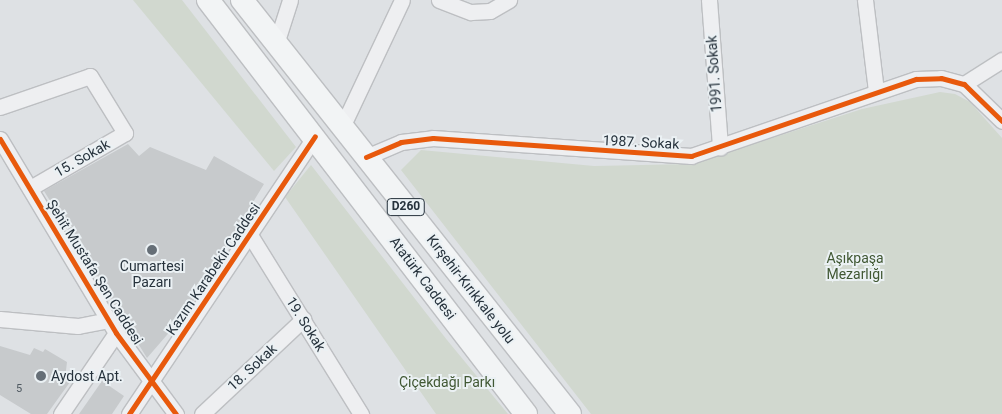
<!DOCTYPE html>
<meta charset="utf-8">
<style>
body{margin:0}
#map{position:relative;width:1002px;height:414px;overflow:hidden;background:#dee1e4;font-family:Roboto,sans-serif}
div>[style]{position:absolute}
.green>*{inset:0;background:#d1d8cf}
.building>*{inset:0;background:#c7cacc}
.roads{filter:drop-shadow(1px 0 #bdbfc2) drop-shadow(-1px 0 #bdbfc2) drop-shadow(0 1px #bdbfc2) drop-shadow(0 -1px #bdbfc2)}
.minor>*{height:15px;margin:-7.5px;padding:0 7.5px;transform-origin:7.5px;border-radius:7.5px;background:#eeeff1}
.highway>*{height:22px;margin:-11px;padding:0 11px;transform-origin:11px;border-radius:11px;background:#f2f4f5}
.cycleway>*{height:5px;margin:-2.5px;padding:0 2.5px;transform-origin:2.5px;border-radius:2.5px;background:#e8590c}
.dots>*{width:14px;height:14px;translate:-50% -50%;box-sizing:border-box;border:2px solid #ebf1f4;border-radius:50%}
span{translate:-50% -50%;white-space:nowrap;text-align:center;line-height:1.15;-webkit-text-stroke:4px #ebf1f4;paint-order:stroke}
.number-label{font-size:11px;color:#4f5961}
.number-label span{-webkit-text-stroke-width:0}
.shield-label span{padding:1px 4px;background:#ebf1f4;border:1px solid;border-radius:4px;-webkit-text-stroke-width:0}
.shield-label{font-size:12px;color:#26323c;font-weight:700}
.street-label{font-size:14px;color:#26323c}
.park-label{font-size:14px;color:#415834}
.poi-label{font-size:14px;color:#26323c}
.left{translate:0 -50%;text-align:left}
</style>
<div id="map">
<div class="green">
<i style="clip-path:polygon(133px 0,182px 0,296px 147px,274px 171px)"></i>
<i style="clip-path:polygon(940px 92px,955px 94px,970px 102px,1002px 138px,1002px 414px,591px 414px,401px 170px,421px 150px,594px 166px,691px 164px,862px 109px)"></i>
<i style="clip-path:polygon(311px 165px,447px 340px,508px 414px,436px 414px,285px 197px)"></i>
</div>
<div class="building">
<i style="clip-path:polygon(128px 144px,139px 156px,150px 147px,206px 170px,214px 156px,264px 184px,186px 313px,147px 358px,44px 191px)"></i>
<i style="clip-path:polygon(0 346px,30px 355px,34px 348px,43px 352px,45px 349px,67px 362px,65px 379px,70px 382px,47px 414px,31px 414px,0 395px)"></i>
<i style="clip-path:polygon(102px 381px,124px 396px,112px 414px,79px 414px)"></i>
</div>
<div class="roads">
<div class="minor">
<i style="left:439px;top:0;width:34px;rotate:21deg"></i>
<i style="left:471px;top:12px;width:19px;rotate:-3deg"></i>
<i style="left:490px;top:11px;width:22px;rotate:-30deg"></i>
<i style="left:709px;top:0;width:148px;rotate:85.7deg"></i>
<i style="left:865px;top:0;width:92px;rotate:83.1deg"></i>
<i style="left:276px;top:44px;width:46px;rotate:-72.3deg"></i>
<i style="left:964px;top:84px;width:45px;rotate:-32.3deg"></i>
<i style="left:0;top:107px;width:95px;rotate:-19deg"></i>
<i style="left:90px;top:76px;width:67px;rotate:58.4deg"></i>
<i style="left:125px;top:133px;width:110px;rotate:149.9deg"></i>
<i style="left:342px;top:127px;width:140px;rotate:-64.7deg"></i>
<i style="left:0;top:139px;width:226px;rotate:59.1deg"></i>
<i style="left:116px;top:333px;width:101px;rotate:53.5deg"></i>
<i style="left:366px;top:157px;width:38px;rotate:-23deg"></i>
<i style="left:401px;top:142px;width:32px;rotate:-7deg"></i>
<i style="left:433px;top:138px;width:259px;rotate:4deg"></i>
<i style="left:691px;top:156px;width:238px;rotate:-18.9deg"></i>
<i style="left:916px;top:79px;width:25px;rotate:-2deg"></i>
<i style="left:941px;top:78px;width:24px;rotate:15deg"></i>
<i style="left:964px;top:84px;width:53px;rotate:44.2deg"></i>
<i style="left:250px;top:235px;width:211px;rotate:58.2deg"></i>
<i style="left:0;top:319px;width:78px;rotate:5.1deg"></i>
<i style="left:78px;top:326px;width:32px;rotate:-11deg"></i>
<i style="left:61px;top:414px;width:98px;rotate:-55.8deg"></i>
<i style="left:129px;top:414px;width:334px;rotate:-56.2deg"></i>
<i style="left:202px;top:414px;width:139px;rotate:-43.2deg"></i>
</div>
<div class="highway">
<i style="left:208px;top:0;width:522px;rotate:52.47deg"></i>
<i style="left:242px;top:0;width:528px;rotate:51.61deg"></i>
</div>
</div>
<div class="cycleway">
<i style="left:0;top:139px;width:226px;rotate:59.1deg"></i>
<i style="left:116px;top:333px;width:101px;rotate:53.5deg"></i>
<i style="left:366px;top:157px;width:38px;rotate:-23deg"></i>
<i style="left:401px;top:142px;width:32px;rotate:-7deg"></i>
<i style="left:433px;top:138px;width:259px;rotate:4deg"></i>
<i style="left:691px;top:156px;width:238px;rotate:-18.9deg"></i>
<i style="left:916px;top:79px;width:25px;rotate:-2deg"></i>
<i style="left:941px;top:78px;width:24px;rotate:15deg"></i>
<i style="left:964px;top:84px;width:53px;rotate:44.2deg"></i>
<i style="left:129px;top:414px;width:334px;rotate:-56.2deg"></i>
</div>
<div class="dots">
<i style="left:152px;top:250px;background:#666f77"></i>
<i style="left:41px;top:376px;background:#666f77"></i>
</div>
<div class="number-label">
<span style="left:19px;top:389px">5</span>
</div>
<div class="shield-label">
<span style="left:406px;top:207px">D260</span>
</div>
<div class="street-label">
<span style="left:714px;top:74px;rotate:-94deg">1991. Sokak</span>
<span style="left:641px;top:142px;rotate:3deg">1987. Sokak</span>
<span style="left:82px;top:158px;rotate:-30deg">15. Sokak</span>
<span style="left:213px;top:269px;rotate:-56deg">Kazım Karabekir Caddesi</span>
<span style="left:95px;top:272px;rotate:58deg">Şehit Mustafa Şen Caddesi</span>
<span style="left:423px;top:278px;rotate:53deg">Atatürk Caddesi</span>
<span style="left:471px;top:289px;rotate:52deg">Kırşehir-Kırıkkale yolu</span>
<span style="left:306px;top:324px;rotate:58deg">19. Sokak</span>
<span style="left:252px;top:367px;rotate:-43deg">18. Sokak</span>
</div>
<div class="park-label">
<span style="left:855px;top:266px">Aşıkpaşa<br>Mezarlığı</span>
<span style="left:447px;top:382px">Çiçekdağı Parkı</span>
</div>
<div class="poi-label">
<span style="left:152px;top:274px">Cumartesi<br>Pazarı</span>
<span class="left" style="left:51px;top:376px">Aydost Apt.</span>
</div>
</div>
